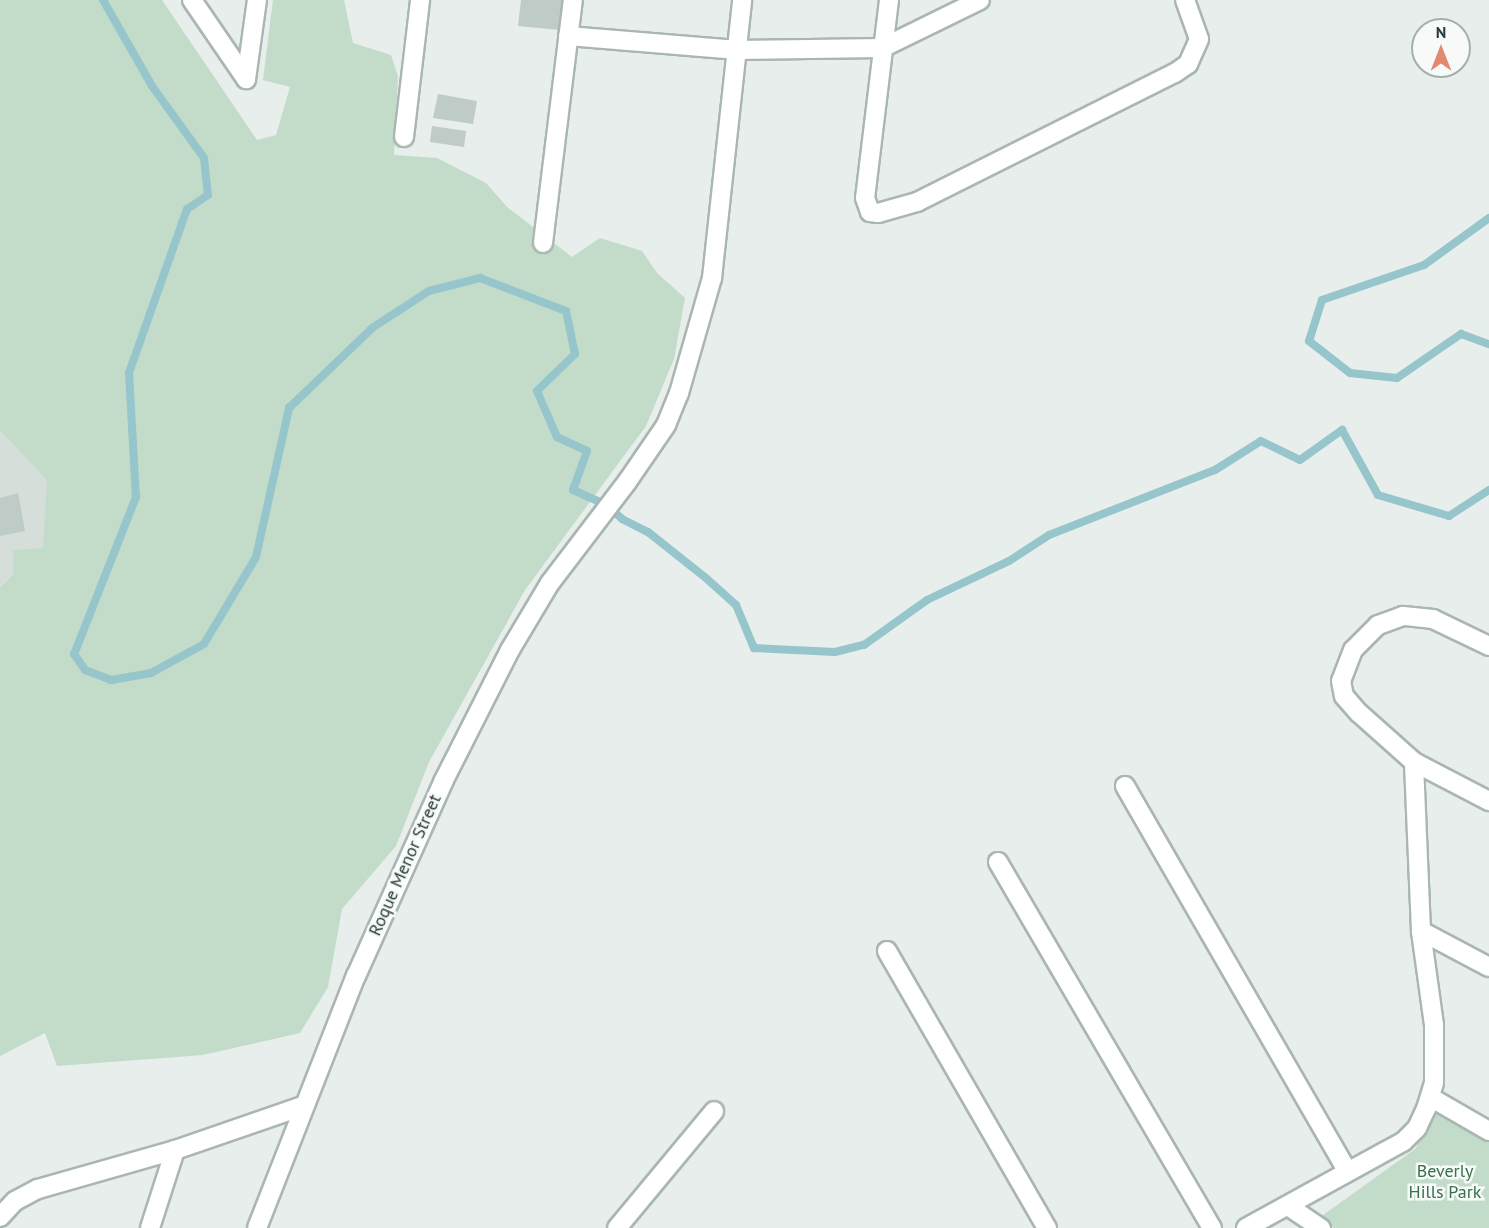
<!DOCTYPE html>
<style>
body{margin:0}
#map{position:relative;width:1489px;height:1228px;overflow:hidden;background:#e7eeeb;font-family:"PT Sans",sans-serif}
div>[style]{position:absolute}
.built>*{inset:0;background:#d5ded9}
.green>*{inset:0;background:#c3dcc9}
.stream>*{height:8px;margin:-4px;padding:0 4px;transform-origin:4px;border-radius:4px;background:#96c5cc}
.building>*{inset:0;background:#bfcbc6}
.roads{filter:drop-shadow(2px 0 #aab6b2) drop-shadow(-2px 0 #aab6b2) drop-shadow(0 2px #aab6b2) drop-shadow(0 -2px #aab6b2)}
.street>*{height:18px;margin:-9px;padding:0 9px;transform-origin:9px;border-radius:9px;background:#fff}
.secondary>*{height:18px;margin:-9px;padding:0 9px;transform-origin:9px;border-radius:9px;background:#fff}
span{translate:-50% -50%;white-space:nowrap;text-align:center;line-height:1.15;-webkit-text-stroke:5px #f7faf9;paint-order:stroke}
.street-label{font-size:18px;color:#273e38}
.park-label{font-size:18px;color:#36714b}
.north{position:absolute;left:1411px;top:18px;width:60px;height:60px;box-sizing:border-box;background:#f7faf9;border:2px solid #a4afac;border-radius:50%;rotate:0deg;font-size:16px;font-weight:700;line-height:24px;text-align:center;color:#273e38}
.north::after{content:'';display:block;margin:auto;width:21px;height:27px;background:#e28a70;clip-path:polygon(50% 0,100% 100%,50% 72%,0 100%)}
</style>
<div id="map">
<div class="built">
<i style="clip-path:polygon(0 419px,57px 461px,84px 536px,0 643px)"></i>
</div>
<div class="green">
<i style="clip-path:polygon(0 0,162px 0,257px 140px,276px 135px,290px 87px,263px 80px,273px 0,344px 0,353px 43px,391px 55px,398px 76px,394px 155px,437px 158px,486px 183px,507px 207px,572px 257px,600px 238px,642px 251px,657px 273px,685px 298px,674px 359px,646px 426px,525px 590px,429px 762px,396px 846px,342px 909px,328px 987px,300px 1033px,203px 1055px,57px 1066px,45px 1033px,0 1056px,0 588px,14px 574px,13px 550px,43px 548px,47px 480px,0 430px)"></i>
<i style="clip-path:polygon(1430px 1107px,1489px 1140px,1489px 1228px,1334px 1228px,1319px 1218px,1415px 1149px,1427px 1128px)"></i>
</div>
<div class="stream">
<i style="left:103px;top:0;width:99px;rotate:60.3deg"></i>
<i style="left:152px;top:86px;width:89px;rotate:54.2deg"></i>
<i style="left:204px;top:158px;width:37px;rotate:84deg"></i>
<i style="left:208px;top:195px;width:25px;rotate:146deg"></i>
<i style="left:187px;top:209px;width:174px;rotate:109.5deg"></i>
<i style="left:129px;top:373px;width:124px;rotate:86.8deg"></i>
<i style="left:136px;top:497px;width:169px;rotate:111.5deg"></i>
<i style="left:74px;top:654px;width:19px;rotate:55deg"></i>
<i style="left:85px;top:670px;width:28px;rotate:21deg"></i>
<i style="left:111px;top:680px;width:41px;rotate:-9.9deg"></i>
<i style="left:151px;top:673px;width:60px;rotate:-28.7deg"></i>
<i style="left:204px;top:644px;width:101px;rotate:-59.1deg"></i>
<i style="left:256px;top:557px;width:153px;rotate:-77.5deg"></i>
<i style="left:289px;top:408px;width:115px;rotate:-43.9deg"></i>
<i style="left:372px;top:328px;width:68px;rotate:-33deg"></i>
<i style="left:429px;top:291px;width:53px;rotate:-14.3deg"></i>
<i style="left:480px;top:278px;width:92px;rotate:21deg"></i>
<i style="left:566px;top:311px;width:44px;rotate:78.2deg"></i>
<i style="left:575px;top:354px;width:53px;rotate:135.8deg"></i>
<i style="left:537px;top:391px;width:50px;rotate:66.5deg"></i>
<i style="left:557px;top:437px;width:33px;rotate:25deg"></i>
<i style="left:587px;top:451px;width:41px;rotate:109.7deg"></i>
<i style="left:573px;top:490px;width:35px;rotate:24deg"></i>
<i style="left:605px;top:504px;width:23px;rotate:41deg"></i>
<i style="left:622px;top:519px;width:29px;rotate:27deg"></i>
<i style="left:648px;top:532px;width:75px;rotate:38.5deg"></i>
<i style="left:707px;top:579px;width:39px;rotate:42deg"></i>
<i style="left:736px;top:605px;width:47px;rotate:67.3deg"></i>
<i style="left:754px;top:648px;width:81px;rotate:2.8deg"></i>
<i style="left:835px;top:652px;width:30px;rotate:-14deg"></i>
<i style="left:864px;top:645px;width:77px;rotate:-35.5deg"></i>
<i style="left:927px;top:600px;width:91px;rotate:-25.4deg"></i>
<i style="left:1009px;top:561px;width:48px;rotate:-33deg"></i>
<i style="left:1049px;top:535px;width:178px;rotate:-21.4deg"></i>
<i style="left:1215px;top:470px;width:54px;rotate:-32.2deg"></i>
<i style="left:1261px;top:441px;width:43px;rotate:26deg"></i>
<i style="left:1300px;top:460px;width:52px;rotate:-35.5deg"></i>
<i style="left:1342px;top:430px;width:74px;rotate:61deg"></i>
<i style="left:1378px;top:495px;width:74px;rotate:16.5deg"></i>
<i style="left:1449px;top:516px;width:48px;rotate:-33deg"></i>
<i style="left:1489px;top:218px;width:80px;rotate:144.1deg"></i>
<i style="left:1424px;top:265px;width:108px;rotate:161.1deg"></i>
<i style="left:1322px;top:300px;width:43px;rotate:107.6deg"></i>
<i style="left:1309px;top:341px;width:52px;rotate:38deg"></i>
<i style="left:1350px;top:373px;width:47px;rotate:6.1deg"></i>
<i style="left:1397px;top:378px;width:78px;rotate:-34.5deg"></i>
<i style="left:1461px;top:334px;width:30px;rotate:20deg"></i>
</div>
<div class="building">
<i style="clip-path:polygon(521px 0,562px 0,559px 30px,518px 26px)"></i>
<i style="clip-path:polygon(438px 94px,477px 101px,473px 124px,433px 118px)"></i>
<i style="clip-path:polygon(432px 126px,466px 131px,464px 147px,430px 142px)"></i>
<i style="clip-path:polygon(18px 493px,25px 531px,0 536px,0 498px)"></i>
</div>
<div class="roads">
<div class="street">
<i style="left:192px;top:0;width:96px;rotate:55.6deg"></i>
<i style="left:889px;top:0;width:199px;rotate:96.9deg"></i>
<i style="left:865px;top:198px;width:15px;rotate:70deg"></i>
<i style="left:870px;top:212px;width:8px;rotate:7deg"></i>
<i style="left:878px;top:213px;width:41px;rotate:-15.8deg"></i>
<i style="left:917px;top:202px;width:288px;rotate:-26.6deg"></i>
<i style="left:1175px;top:73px;width:16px;rotate:-35deg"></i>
<i style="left:1188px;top:64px;width:27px;rotate:-66deg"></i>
<i style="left:1199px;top:39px;width:41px;rotate:-109.7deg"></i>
<i style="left:568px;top:36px;width:170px;rotate:4.7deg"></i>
<i style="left:737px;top:50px;width:145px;rotate:-0.8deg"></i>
<i style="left:882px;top:48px;width:109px;rotate:-26.1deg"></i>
<i style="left:246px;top:79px;width:80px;rotate:-82.1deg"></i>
<i style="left:404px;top:137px;width:138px;rotate:-83.3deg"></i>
<i style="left:543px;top:243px;width:245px;rotate:-83deg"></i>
<i style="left:1489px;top:646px;width:62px;rotate:-154.3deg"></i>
<i style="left:1433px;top:619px;width:30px;rotate:-174deg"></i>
<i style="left:1403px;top:616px;width:27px;rotate:160deg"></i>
<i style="left:1378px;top:625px;width:35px;rotate:135deg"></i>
<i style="left:1353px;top:650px;width:33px;rotate:111deg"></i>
<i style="left:1341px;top:681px;width:15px;rotate:79deg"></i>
<i style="left:1344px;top:696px;width:23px;rotate:49deg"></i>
<i style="left:1359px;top:713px;width:74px;rotate:41.7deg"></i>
<i style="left:1414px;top:762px;width:85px;rotate:27.5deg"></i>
<i style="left:1125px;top:786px;width:444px;rotate:60deg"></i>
<i style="left:998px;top:862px;width:424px;rotate:59.7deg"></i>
<i style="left:1421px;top:931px;width:77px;rotate:27.9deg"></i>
<i style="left:887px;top:951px;width:320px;rotate:60deg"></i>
<i style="left:1430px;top:1097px;width:68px;rotate:30deg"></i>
<i style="left:1288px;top:1206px;width:40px;rotate:34deg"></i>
<i style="left:0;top:1217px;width:22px;rotate:-47deg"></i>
<i style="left:15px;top:1201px;width:26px;rotate:-28deg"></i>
<i style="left:38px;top:1189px;width:142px;rotate:-15.9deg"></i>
<i style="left:175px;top:1150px;width:135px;rotate:-19deg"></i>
<i style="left:150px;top:1228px;width:82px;rotate:-72.2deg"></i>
<i style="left:617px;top:1228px;width:152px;rotate:-50.3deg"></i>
<i style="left:1246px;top:1228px;width:180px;rotate:-28.8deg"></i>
<i style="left:1404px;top:1141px;width:18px;rotate:-45deg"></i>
<i style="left:1417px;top:1128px;width:21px;rotate:-65deg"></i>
<i style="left:1426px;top:1109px;width:27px;rotate:-73deg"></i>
<i style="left:1434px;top:1083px;width:58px;rotate:-90deg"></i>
<i style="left:1434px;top:1025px;width:95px;rotate:-97.9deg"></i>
<i style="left:1421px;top:931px;width:169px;rotate:-92.4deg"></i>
</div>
<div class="secondary">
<i style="left:257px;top:1228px;width:271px;rotate:-68.6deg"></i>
<i style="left:356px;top:976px;width:213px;rotate:-65.8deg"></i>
<i style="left:443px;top:782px;width:148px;rotate:-63.1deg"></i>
<i style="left:510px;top:650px;width:78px;rotate:-59.2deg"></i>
<i style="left:550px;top:583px;width:127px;rotate:-52.7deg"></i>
<i style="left:627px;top:482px;width:69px;rotate:-55.6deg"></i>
<i style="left:666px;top:425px;width:35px;rotate:-68deg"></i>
<i style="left:679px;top:393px;width:120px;rotate:-74deg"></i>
<i style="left:712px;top:278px;width:280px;rotate:-83.8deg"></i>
</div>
</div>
<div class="street-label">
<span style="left:405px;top:865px;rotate:-66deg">Roque Menor Street</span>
</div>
<div class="park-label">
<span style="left:1445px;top:1182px">Beverly<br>Hills Park</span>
</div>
<div class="north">N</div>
</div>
